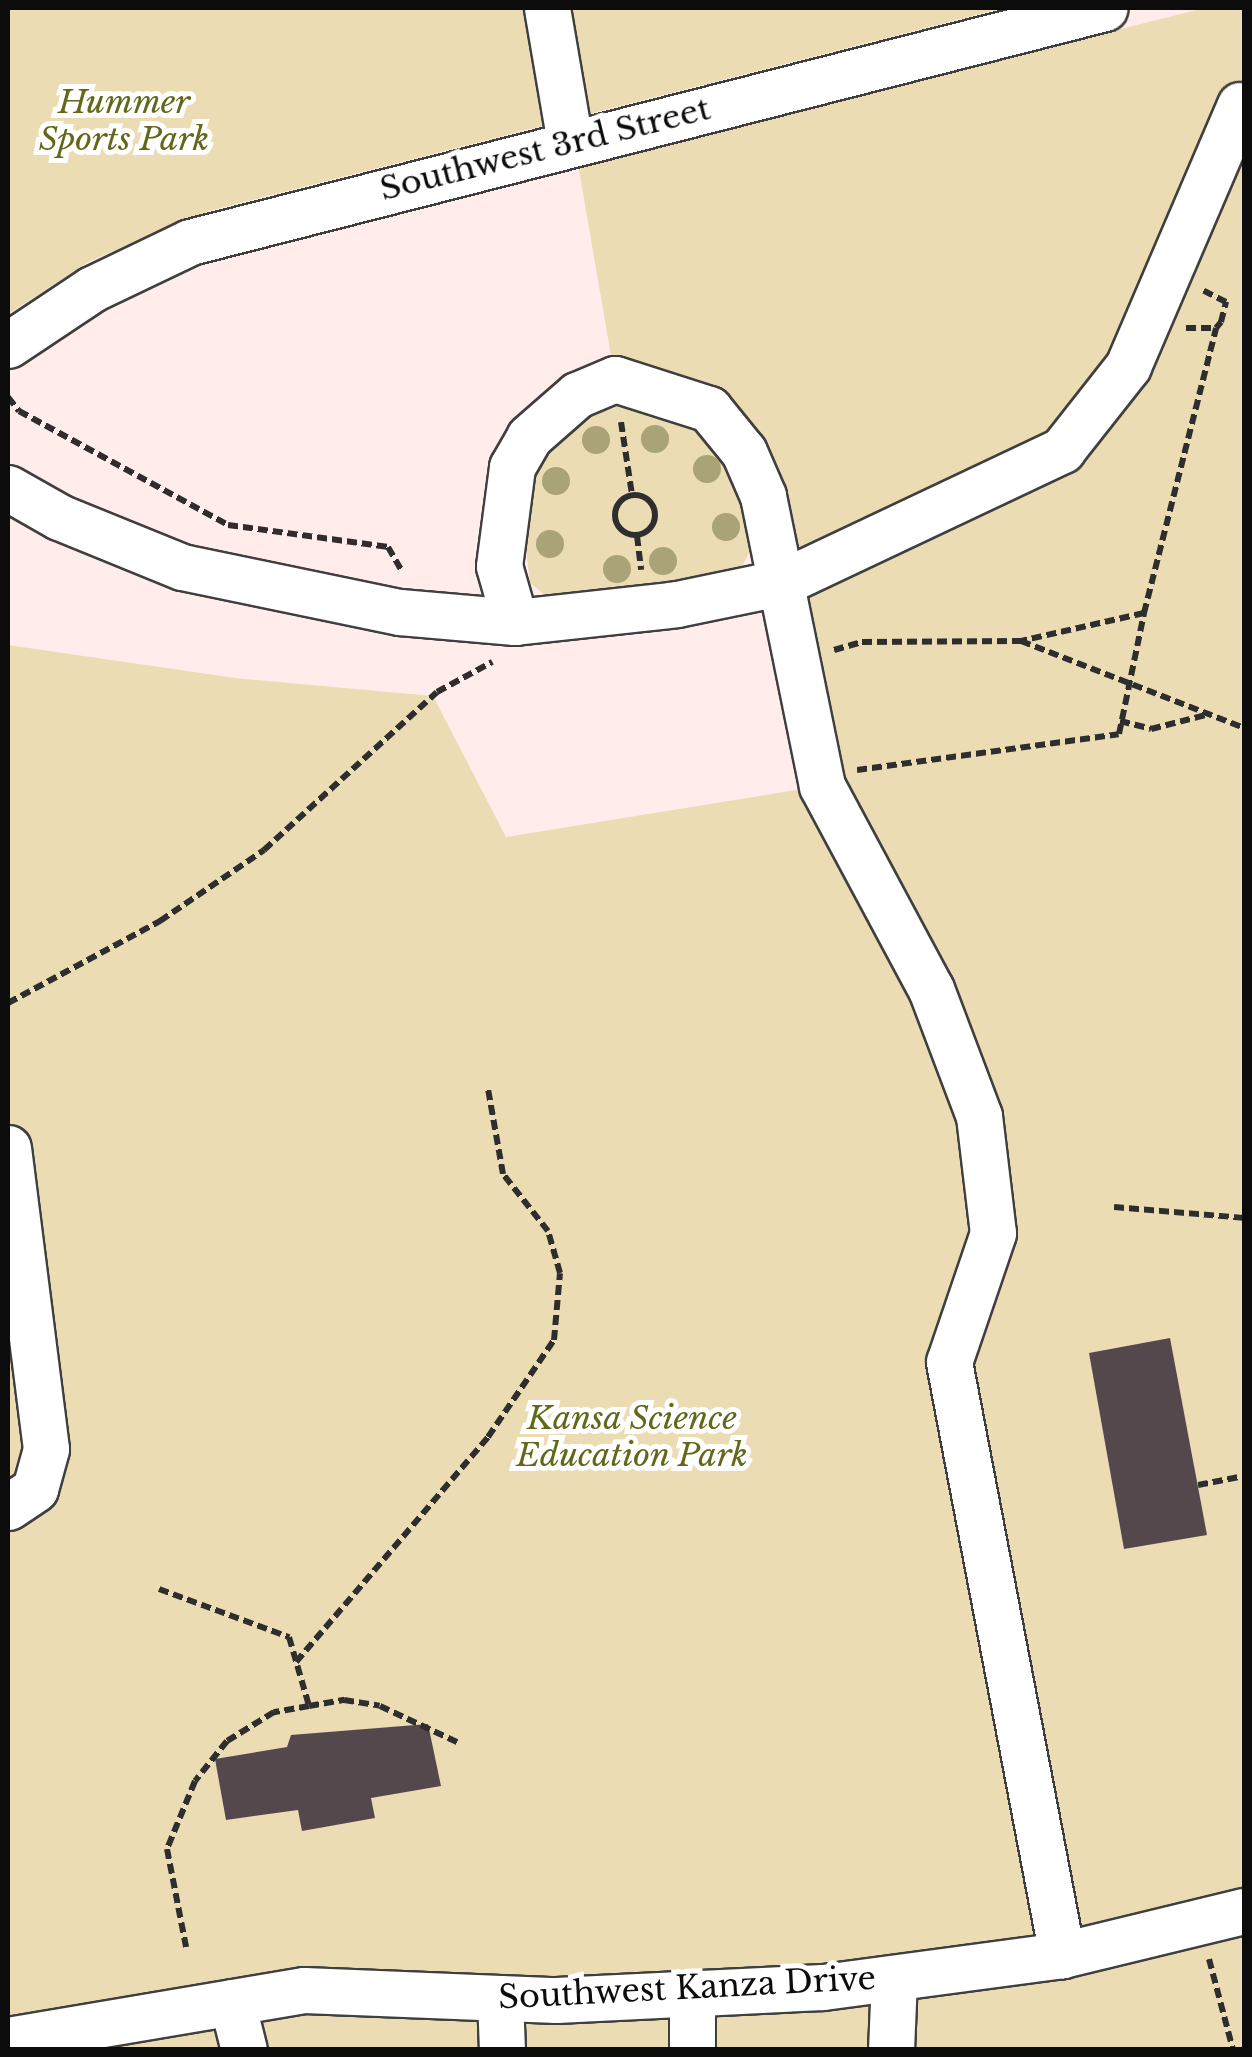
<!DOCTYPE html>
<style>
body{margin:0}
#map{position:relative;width:1252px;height:2057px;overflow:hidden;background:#ffeceb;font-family:"Libre Baskerville",serif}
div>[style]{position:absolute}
.green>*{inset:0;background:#ebdcb3}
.building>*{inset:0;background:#55484d}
.path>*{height:6px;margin-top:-3px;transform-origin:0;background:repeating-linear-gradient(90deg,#2e2e2e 0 10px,transparent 0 15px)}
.path>.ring{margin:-3px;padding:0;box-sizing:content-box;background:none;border:6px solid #2e2e2e;border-radius:50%}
.roads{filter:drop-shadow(2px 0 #3f3f3f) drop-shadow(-2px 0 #3f3f3f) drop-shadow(0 2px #3f3f3f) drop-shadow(0 -2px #3f3f3f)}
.minor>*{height:45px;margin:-22.5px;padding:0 22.5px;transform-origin:22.5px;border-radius:22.5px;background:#fff}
.trees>*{width:28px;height:28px;margin:-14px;border-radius:50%;background:#aaa378}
span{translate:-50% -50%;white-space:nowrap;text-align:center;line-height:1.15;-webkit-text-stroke:10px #fff;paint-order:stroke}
.park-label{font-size:32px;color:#646719;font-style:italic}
.street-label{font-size:32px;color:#0c0c0c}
.frame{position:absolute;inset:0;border:10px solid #0c0c0c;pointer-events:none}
</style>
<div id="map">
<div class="green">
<i style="clip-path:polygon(8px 8px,1004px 8px,209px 211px,90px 261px,8px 314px)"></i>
<i style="clip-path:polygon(1205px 8px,1244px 8px,1244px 2049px,8px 2049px,8px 645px,235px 678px,433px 696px,506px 837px,821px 786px,744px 452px,615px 379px,578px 164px)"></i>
<i style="clip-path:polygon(646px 403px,713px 430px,743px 477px,755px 541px,738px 574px,560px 607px,530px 583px,520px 495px,553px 433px,601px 404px)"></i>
</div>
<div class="building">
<i style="clip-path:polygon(1170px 1338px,1207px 1535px,1124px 1549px,1089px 1353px)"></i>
<i style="clip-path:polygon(428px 1724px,441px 1786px,371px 1798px,375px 1818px,302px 1831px,298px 1810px,226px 1820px,215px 1759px,287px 1747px,291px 1735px)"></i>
</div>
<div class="path">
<i style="left:1186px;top:328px;width:30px"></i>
<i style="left:1216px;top:328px;width:8px;rotate:-50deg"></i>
<i style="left:1221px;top:322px;width:21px;rotate:-76deg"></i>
<i style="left:1226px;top:302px;width:29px;rotate:-153deg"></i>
<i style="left:8px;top:397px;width:18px;rotate:52deg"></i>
<i style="left:19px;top:411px;width:238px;rotate:28.6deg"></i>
<i style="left:228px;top:525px;width:162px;rotate:7.8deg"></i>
<i style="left:388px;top:547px;width:28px;rotate:60deg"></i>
<i style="left:621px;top:422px;width:74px;rotate:81.4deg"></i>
<i class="ring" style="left:615px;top:495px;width:34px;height:34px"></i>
<i style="left:637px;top:536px;width:34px;rotate:83deg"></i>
<i style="left:1144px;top:613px;width:294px;rotate:-75.8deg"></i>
<i style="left:834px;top:650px;width:29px;rotate:-16deg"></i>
<i style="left:862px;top:642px;width:159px;rotate:-0.4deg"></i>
<i style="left:1021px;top:641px;width:239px;rotate:21.3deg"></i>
<i style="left:1120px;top:721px;width:32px;rotate:14deg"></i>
<i style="left:1151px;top:729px;width:61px;rotate:-14.3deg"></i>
<i style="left:857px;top:770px;width:264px;rotate:-7.8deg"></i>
<i style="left:1119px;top:734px;width:124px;rotate:-78.3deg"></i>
<i style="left:1144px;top:613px;width:126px;rotate:167.2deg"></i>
<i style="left:8px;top:1003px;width:173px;rotate:-28.3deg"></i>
<i style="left:160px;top:921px;width:126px;rotate:-34.3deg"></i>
<i style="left:264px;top:850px;width:234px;rotate:-42.4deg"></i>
<i style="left:437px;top:692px;width:63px;rotate:-28.6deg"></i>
<i style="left:1114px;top:1207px;width:130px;rotate:4.8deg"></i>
<i style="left:1198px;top:1485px;width:47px;rotate:-11.1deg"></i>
<i style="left:159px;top:1589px;width:139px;rotate:20.3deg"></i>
<i style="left:289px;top:1637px;width:72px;rotate:73.8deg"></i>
<i style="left:309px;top:1706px;width:36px;rotate:170deg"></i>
<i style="left:274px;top:1712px;width:55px;rotate:148.3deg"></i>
<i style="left:227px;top:1741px;width:51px;rotate:128.7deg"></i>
<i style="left:195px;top:1781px;width:74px;rotate:112.4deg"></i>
<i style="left:167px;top:1849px;width:100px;rotate:79deg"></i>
<i style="left:296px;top:1662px;width:296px;rotate:-49.5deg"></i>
<i style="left:488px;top:1437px;width:117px;rotate:-55.8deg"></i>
<i style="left:554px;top:1340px;width:67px;rotate:-84.9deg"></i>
<i style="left:560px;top:1273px;width:44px;rotate:-105.9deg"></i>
<i style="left:548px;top:1231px;width:73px;rotate:-128.3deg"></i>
<i style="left:503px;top:1174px;width:86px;rotate:-100deg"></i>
<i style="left:309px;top:1706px;width:36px;rotate:-10deg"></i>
<i style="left:344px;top:1700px;width:36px;rotate:9deg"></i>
<i style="left:380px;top:1706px;width:89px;rotate:25.1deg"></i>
<i style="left:1209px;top:1959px;width:94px;rotate:75.2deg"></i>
</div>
<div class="roads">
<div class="minor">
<i style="left:547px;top:8px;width:137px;rotate:80.3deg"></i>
<i style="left:8px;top:345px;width:101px;rotate:-33.7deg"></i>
<i style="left:92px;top:289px;width:109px;rotate:-25.6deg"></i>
<i style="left:190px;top:242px;width:944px;rotate:-14.35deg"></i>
<i style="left:8px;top:488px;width:59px;rotate:29.6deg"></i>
<i style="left:59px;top:517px;width:133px;rotate:22.1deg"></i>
<i style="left:182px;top:567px;width:223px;rotate:11.7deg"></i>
<i style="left:400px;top:612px;width:115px;rotate:5deg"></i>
<i style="left:515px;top:622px;width:163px;rotate:-6.3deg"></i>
<i style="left:677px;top:604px;width:108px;rotate:-11.7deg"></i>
<i style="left:783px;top:582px;width:309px;rotate:-25.3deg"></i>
<i style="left:1062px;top:450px;width:107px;rotate:-51.8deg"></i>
<i style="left:1128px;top:366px;width:284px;rotate:-66.8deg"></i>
<i style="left:515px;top:622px;width:58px;rotate:-105.9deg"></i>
<i style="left:499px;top:566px;width:100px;rotate:-82.5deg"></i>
<i style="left:512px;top:467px;width:34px;rotate:-60deg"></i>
<i style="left:529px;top:437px;width:64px;rotate:-41.2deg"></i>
<i style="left:577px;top:395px;width:41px;rotate:-22.8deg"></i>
<i style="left:615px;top:379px;width:99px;rotate:17.7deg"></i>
<i style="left:709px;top:409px;width:55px;rotate:50.9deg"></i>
<i style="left:744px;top:452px;width:48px;rotate:66.6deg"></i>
<i style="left:763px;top:496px;width:296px;rotate:78.5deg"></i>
<i style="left:822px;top:786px;width:230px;rotate:61.8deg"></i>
<i style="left:931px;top:989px;width:136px;rotate:69.3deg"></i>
<i style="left:979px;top:1116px;width:118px;rotate:83.2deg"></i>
<i style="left:993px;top:1233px;width:136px;rotate:108.8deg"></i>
<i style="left:949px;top:1362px;width:604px;rotate:79.21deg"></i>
<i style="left:8px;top:1148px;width:303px;rotate:82.8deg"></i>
<i style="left:46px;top:1449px;width:41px;rotate:105.4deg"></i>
<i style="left:35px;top:1489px;width:32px;rotate:146deg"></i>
<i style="left:500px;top:1998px;width:52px;rotate:87.8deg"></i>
<i style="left:232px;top:2002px;width:49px;rotate:76deg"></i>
<i style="left:8px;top:2040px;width:300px;rotate:-9.6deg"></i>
<i style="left:304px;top:1990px;width:252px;rotate:2.3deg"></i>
<i style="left:556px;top:2000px;width:267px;rotate:-2.8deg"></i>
<i style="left:823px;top:1987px;width:241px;rotate:-7.6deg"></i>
<i style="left:1062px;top:1955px;width:187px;rotate:-13.6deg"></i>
<i style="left:692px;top:2050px;width:56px;rotate:-90deg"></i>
<i style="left:891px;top:2050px;width:72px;rotate:-87.6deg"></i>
</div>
</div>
<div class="trees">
<i style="left:655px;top:439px"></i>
<i style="left:596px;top:440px"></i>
<i style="left:707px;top:469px"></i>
<i style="left:556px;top:481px"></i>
<i style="left:726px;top:527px"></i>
<i style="left:550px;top:544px"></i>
<i style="left:663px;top:561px"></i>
<i style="left:617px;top:569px"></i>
</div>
<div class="park-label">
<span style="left:124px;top:121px">Hummer<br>Sports Park</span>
<span style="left:632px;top:1437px">Kansa Science<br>Education Park</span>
</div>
<div class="street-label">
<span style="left:545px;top:149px;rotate:-14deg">Southwest 3rd Street</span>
<span style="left:687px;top:1988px;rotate:-3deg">Southwest Kanza Drive</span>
</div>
<div class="frame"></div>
</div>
